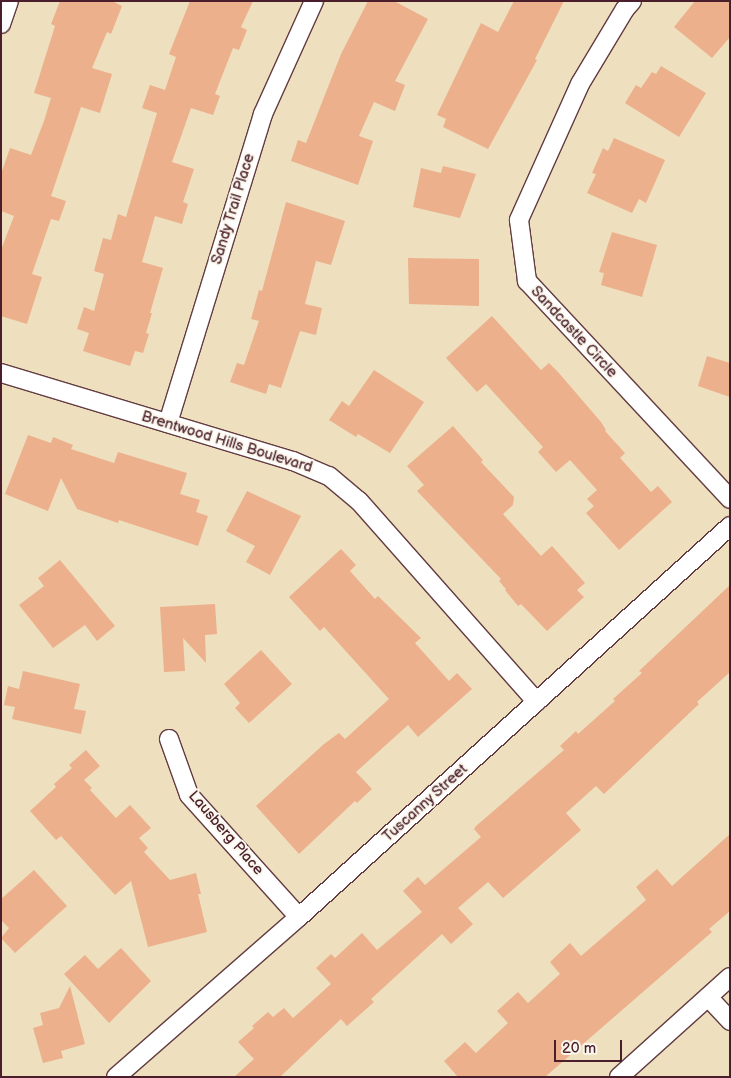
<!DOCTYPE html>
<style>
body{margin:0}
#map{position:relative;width:731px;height:1078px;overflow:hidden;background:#eedfbe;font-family:"Balsamiq Sans",sans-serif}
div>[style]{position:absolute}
.building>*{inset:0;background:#ecb18c}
.roads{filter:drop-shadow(1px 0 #633c41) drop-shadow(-1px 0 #633c41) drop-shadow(0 1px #633c41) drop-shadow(0 -1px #633c41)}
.street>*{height:18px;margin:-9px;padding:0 9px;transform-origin:9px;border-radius:9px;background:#fff}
span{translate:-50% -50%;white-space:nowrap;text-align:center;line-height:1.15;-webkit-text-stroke:4px #fbf7ec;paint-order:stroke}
.street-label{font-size:15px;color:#4a1f2b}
.frame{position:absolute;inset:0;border:2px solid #4a1f2b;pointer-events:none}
.scale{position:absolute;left:554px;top:1040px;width:68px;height:22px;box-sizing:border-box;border:2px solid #4a1f2b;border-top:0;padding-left:6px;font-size:15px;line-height:18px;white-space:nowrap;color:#4a1f2b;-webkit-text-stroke:4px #fbf7ec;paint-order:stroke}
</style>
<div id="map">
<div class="building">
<i style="clip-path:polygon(60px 1px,112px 1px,122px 6px,111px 34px,107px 32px,92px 68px,112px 74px,100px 113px,81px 107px,51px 196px,66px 201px,59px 221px,51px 219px,32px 274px,42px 277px,27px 324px,1px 316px,1px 250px,14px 216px,1px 211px,1px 174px,10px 148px,31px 155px,44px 121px,51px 98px,34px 93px,55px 26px,51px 24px)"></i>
<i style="clip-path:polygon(190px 1px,253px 1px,241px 27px,247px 30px,239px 50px,233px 48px,215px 94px,220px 96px,213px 115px,191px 108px,172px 162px,194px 169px,183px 202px,188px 204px,182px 224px,155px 216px,142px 262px,163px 268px,150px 313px,152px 313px,146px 333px,149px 334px,143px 353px,135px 351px,130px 366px,83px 351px,89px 333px,77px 329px,84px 307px,94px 311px,104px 274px,94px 271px,103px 238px,111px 240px,118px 214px,126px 217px,157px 113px,142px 108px,150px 85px,165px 90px,176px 57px,169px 54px)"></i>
<i style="clip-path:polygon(368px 1px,394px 1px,428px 19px,395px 81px,405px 85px,395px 111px,374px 102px,359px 136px,373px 141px,358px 185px,291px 161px,298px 140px,306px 143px,341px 54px)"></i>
<i style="clip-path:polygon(514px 1px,564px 1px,535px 59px,537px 60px,488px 149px,443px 127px,446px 119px,437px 115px,481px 23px,498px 32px)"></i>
<i style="clip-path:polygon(695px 1px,730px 1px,730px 37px,712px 58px,674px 27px)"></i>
<i style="clip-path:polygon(661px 66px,706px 93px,679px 137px,625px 103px,636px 85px,641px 88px,652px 72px,656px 74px)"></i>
<i style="clip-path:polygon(614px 138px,665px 160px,646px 203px,639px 199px,632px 213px,587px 193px,596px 174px,592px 173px,603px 148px,608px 151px)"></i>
<i style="clip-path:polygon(443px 166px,476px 174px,460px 218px,413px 207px,421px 168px,441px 173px)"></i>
<i style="clip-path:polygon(286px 202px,345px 221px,331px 265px,316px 261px,305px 304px,322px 308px,316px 335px,300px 331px,281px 388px,269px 384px,266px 394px,230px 382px,237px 363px,244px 365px,259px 321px,251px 319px,259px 290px,262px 291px)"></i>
<i style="clip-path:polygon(612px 232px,657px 245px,642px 297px,601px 285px,604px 273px,599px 272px)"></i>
<i style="clip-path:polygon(408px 258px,479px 259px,479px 306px,409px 304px)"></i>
<i style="clip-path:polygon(492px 316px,541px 370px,549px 363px,558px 372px,601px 422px,606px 430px,605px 431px,625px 453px,620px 458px,651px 492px,658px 486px,672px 502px,619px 550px,586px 513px,594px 506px,587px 499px,597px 490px,570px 460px,556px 472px,538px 452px,543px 447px,486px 384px,477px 392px,446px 358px)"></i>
<i style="clip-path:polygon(707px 356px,730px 363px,730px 397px,698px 386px)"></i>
<i style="clip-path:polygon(374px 370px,424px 402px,390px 453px,358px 434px,356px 437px,329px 420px,342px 401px,349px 406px)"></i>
<i style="clip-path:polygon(453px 426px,483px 460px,481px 462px,514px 497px,513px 505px,503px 514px,541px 556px,552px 546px,585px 583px,577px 590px,584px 597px,547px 631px,521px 604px,518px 606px,505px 590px,506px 589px,499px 581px,501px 579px,417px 491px,424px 485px,407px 466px)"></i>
<i style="clip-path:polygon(28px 435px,51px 443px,53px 437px,73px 445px,71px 449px,114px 463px,118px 452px,187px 473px,180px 494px,200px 500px,196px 512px,208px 516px,198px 546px,119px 520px,118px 523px,77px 509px,61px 478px,48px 511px,5px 494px)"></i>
<i style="clip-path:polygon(247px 491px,301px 516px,270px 575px,246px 562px,255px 546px,226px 531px)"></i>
<i style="clip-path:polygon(341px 549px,356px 565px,350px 571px,375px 599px,378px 596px,421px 638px,415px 643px,449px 681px,457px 673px,472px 689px,418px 737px,408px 725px,356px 772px,372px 789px,357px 803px,355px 801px,299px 854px,256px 806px,324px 744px,339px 733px,345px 739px,389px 699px,324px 627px,320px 631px,289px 597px)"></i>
<i style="clip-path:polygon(60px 560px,115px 626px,97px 641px,85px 625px,53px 648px,19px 605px,44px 586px,38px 578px)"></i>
<i style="clip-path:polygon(730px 585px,730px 672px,697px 702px,699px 704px,604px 794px,596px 786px,566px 813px,581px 830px,503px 898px,488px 882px,458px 908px,473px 924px,451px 944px,442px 934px,371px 999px,374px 1002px,347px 1026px,341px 1019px,280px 1077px,234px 1077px,254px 1059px,238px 1042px,254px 1028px,252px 1026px,268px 1012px,273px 1017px,284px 1008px,293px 1018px,331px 984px,316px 968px,331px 954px,335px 958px,362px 933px,377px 950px,422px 912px,403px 891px,418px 877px,425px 885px,481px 837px,474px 829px,476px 826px,564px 750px,560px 746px,576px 731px,578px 734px,615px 701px,613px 699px,642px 673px,639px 671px)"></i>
<i style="clip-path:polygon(215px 604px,217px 634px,205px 635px,206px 663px,183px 638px,185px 671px,164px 672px,160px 607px)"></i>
<i style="clip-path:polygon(261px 650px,292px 684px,249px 723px,235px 708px,240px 703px,224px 684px)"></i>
<i style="clip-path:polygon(23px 671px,80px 684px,74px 709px,86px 711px,81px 734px,12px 719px,15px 707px,4px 705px,8px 686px,19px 689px)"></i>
<i style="clip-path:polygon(86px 750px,100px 766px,84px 780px,92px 788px,90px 790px,116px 818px,130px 805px,151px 828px,139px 838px,148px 848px,144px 852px,170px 880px,196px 873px,201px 894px,198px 894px,207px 932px,148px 947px,131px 881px,115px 895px,61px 836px,56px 840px,30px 811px,56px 787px,54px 784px,72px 768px,69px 765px)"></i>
<i style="clip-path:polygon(730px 834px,730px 911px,709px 929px,712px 932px,545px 1077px,458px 1077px,444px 1061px,465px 1042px,476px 1053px,508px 1023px,497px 1011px,518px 992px,528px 1003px,560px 974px,550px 962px,570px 943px,581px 956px,646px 900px,636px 887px,657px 869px,672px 886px)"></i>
<i style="clip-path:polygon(34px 870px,67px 906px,15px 953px,1px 938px,9px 928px,1px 920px,1px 899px)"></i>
<i style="clip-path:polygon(121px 948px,151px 981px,109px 1023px,64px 974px,85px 955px,98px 969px)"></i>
<i style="clip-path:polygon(70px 986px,85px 1044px,61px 1051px,63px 1058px,43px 1063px,33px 1028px,43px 1025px,40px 1013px,59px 1008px)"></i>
</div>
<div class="roads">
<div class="street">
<i style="left:632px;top:1px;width:11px;rotate:131deg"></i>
<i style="left:625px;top:9px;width:87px;rotate:121deg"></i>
<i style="left:580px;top:84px;width:149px;rotate:114.2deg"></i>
<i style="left:519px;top:220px;width:62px;rotate:82.5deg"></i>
<i style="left:527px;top:281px;width:298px;rotate:47deg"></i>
<i style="left:1px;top:24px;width:24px;rotate:-71deg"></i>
<i style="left:1px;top:373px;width:305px;rotate:16.8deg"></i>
<i style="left:293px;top:461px;width:39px;rotate:23deg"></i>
<i style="left:329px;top:476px;width:39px;rotate:40deg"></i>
<i style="left:359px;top:501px;width:268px;rotate:48.5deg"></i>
<i style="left:168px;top:423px;width:323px;rotate:-72.9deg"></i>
<i style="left:263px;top:114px;width:124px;rotate:-65.7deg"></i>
<i style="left:169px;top:739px;width:59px;rotate:70.3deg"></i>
<i style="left:189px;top:795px;width:164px;rotate:48deg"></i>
<i style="left:708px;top:997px;width:33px;rotate:47deg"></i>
<i style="left:116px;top:1077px;width:243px;rotate:-41.2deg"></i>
<i style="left:299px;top:917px;width:582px;rotate:-42.21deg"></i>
<i style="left:619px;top:1077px;width:149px;rotate:-42deg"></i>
</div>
</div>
<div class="street-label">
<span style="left:233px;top:209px;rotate:-73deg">Sandy Trail Place</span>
<span style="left:574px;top:332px;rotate:47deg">Sandcastle Circle</span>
<span style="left:227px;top:442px;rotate:17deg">Brentwood Hills Boulevard</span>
<span style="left:425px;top:803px;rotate:-42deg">Tuscanny Street</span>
<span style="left:226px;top:833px;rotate:49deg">Lausberg Place</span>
</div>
<div class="frame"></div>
<div class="scale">20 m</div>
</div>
